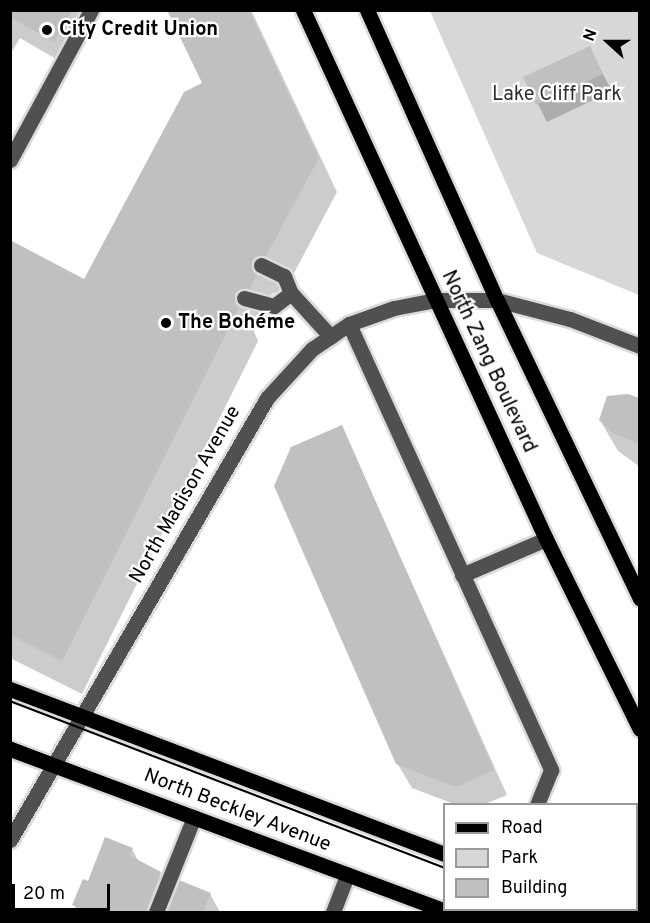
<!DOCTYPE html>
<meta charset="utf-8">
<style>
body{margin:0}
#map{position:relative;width:650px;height:923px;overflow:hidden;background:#fff;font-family:Overpass,sans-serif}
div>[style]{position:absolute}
.green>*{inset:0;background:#d7d7d7}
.shadow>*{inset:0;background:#0003}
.building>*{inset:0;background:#c0c0c0}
.roads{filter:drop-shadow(2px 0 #dbdbdb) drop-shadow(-2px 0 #dbdbdb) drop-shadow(0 2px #dbdbdb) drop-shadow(0 -2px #dbdbdb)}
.minor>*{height:15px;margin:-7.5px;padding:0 7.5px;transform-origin:7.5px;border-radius:7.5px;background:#505050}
.major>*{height:15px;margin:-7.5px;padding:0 7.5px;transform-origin:7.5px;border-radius:7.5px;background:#000}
.tram>*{height:1.5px;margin:-0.75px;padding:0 0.75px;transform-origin:0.75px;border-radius:0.75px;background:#000}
.dots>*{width:16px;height:16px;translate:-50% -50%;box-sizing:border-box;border:3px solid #fff;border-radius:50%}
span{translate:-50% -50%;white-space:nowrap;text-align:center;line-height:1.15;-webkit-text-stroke:4.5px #fff;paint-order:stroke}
.poi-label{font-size:20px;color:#000;font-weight:700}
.left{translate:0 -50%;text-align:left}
.park-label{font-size:20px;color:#2e2e2e}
.street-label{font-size:20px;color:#000}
.frame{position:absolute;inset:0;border:12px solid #000;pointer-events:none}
.legend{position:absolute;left:443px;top:803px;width:195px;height:108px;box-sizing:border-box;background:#fff;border:2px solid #999;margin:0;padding:8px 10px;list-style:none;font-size:18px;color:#000}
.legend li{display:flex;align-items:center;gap:12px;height:30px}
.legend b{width:30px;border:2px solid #999}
.north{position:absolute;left:578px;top:12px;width:60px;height:60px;-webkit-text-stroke:4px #fff;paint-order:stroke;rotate:291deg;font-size:16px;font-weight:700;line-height:24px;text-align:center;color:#000}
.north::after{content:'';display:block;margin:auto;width:21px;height:27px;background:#000;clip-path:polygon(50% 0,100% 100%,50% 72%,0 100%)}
.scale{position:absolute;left:12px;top:884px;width:98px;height:27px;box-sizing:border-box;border:3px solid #000;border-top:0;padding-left:8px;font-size:18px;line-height:21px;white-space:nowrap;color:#000;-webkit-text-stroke:4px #fff;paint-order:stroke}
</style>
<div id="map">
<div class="green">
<i style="clip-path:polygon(430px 11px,639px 11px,639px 295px,537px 253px)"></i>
</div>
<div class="shadow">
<i style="clip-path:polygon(10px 10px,82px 10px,91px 26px,68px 66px,20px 38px,10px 55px)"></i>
<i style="clip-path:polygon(169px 10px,251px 10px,337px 192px,285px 290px,271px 294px,275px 308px,268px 322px,260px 322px,253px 329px,258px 341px,82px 694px,10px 658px,10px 241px,85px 281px,204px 84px)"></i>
<i style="clip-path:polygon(589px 48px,612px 91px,547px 122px,525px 78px)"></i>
<i style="clip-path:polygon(628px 395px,640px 400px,640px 467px,618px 451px,600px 420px)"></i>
<i style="clip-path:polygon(342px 427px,507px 795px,485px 804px,454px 804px,412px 788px,397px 763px)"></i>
<i style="clip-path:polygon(132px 849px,139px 862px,160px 873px,170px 891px,162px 912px,78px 912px,74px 905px,89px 883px)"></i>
<i style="clip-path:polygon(180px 882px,210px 894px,220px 912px,168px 912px)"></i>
</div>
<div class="building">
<i style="clip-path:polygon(10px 10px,72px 10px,54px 42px,10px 17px)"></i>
<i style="clip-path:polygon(167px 10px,249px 10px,319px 158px,266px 256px,253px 260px,257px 274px,249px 289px,241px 289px,235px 295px,240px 306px,62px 661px,10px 635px,10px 240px,84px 279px,184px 92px,202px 83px)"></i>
<i style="clip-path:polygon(590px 46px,603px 74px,536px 105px,523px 77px)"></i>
<i style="clip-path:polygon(628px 394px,639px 398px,639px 444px,613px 433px,599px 420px,607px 396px)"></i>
<i style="clip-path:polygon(342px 425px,494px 770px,456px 787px,396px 764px,274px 486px,291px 447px)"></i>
<i style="clip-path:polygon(105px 837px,133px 848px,129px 855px,161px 872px,146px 912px,91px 912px,72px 905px,83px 879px,88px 881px)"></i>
<i style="clip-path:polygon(179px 880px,211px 893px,203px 912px,166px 912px)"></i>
</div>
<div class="roads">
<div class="minor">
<i style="left:10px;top:160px;width:170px;rotate:-61.6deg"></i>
<i style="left:261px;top:265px;width:25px;rotate:26deg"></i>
<i style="left:284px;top:276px;width:18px;rotate:68deg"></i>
<i style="left:291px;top:293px;width:59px;rotate:47.7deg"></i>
<i style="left:244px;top:298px;width:31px;rotate:15deg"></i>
<i style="left:274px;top:306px;width:21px;rotate:-37deg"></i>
<i style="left:349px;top:324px;width:490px;rotate:65.6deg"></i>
<i style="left:551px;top:770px;width:37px;rotate:112deg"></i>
<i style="left:462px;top:575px;width:91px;rotate:-23.2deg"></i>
<i style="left:10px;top:840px;width:511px;rotate:-59.82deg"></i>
<i style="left:267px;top:398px;width:67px;rotate:-47.4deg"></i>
<i style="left:312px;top:349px;width:45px;rotate:-34deg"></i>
<i style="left:349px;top:324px;width:48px;rotate:-19.6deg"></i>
<i style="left:394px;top:308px;width:43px;rotate:-10.8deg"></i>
<i style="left:436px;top:300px;width:61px"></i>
<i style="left:497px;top:300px;width:75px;rotate:14.6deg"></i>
<i style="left:570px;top:319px;width:75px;rotate:21.1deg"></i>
<i style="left:156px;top:912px;width:102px;rotate:-68.2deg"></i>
<i style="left:333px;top:912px;width:40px;rotate:-69deg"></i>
</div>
<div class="major">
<i style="left:303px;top:10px;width:582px;rotate:65.33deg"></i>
<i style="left:546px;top:539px;width:212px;rotate:63.7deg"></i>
<i style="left:367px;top:10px;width:318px;rotate:65.9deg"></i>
<i style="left:497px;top:300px;width:331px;rotate:64.4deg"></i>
<i style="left:10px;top:689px;width:464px;rotate:20.8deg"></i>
<i style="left:10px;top:749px;width:467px;rotate:20.4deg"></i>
<i style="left:636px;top:883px;width:6px;rotate:-45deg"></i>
<i style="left:591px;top:910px;width:8px;rotate:14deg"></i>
</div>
</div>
<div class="tram">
<i style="left:10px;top:701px;width:465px;rotate:21deg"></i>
<i style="left:10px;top:742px;width:465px;rotate:20.9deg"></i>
<i style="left:554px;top:910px;width:7px;rotate:16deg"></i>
</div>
<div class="dots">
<i style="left:47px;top:30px;background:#000"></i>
<i style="left:166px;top:323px;background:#000"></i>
</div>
<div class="poi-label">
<span class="left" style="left:59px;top:30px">City Credit Union</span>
<span class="left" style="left:178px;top:323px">The Bohéme</span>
</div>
<div class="park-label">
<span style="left:557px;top:95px">Lake Cliff Park</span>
</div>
<div class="street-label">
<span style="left:488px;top:362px;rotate:65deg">North Zang Boulevard</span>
<span style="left:186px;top:495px;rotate:-60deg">North Madison Avenue</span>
<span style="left:237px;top:811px;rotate:21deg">North Beckley Avenue</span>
</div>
<div class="frame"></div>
<ul class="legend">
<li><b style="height:8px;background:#000"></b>Road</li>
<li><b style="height:16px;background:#d7d7d7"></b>Park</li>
<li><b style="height:16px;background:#c0c0c0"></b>Building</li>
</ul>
<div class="north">N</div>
<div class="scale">20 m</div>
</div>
